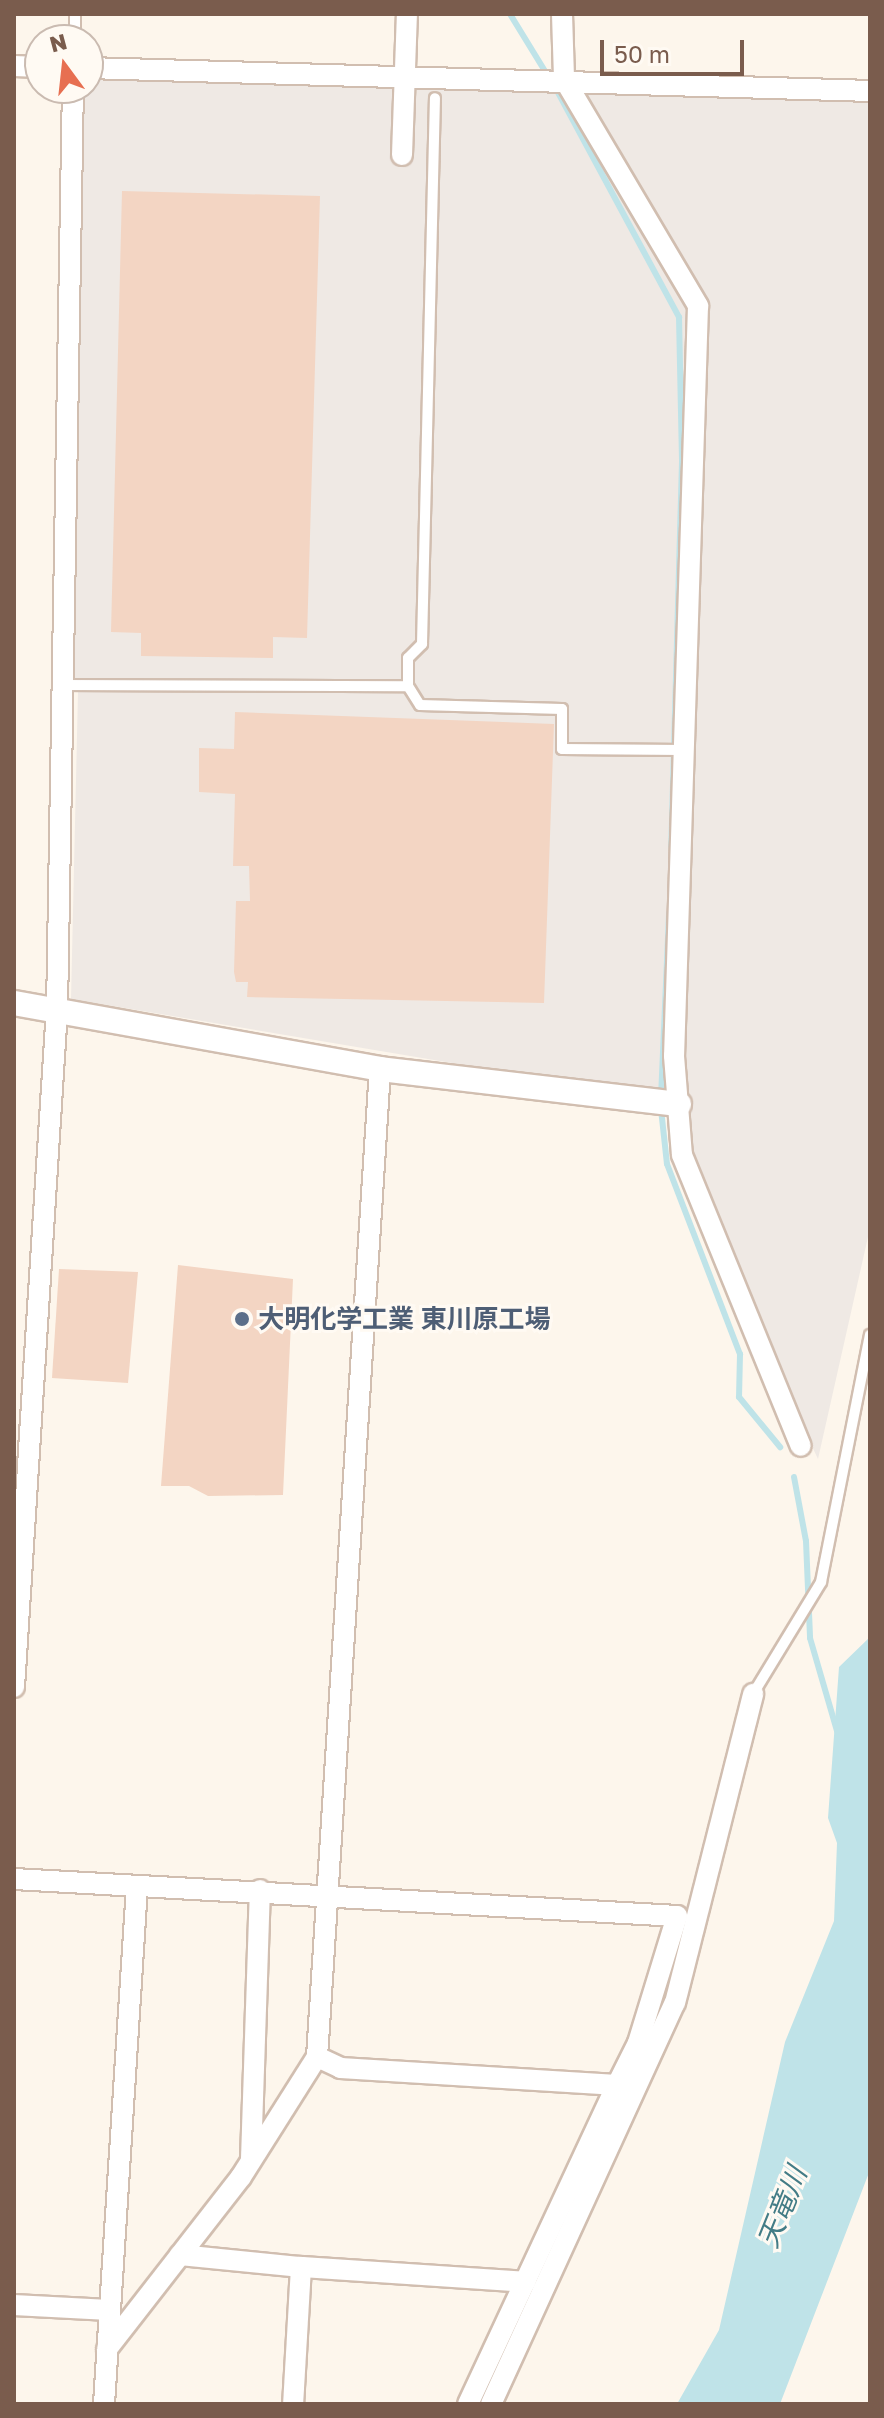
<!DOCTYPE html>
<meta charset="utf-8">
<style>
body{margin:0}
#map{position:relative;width:884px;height:2418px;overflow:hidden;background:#fdf6ec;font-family:"Golos Text","Noto Sans JP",sans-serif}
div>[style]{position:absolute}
.industrial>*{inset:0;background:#efe9e4}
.water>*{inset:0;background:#bfe3e8}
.stream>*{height:6px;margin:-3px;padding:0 3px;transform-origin:3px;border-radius:3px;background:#bfe3e8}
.building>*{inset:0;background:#f3d5c3}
.roads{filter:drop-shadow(2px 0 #d1beb0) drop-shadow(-2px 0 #d1beb0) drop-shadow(0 2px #d1beb0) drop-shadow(0 -2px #d1beb0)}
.service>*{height:10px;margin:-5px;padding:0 5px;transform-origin:5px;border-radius:5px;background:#fff}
.minor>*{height:20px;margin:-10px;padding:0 10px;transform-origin:10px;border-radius:10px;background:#fff}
.tertiary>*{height:24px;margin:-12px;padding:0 12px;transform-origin:12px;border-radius:12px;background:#fff}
.dots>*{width:22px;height:22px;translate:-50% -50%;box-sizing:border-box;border:4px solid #fffaf3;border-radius:50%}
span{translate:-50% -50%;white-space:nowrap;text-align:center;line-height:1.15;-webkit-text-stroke:6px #fffaf3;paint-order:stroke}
.service-label{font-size:26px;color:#4e5e75;font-weight:700}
.left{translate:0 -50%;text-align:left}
.water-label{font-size:28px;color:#437c86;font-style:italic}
.frame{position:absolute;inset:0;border:16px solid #7a5c4d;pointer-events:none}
.north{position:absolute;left:24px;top:24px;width:80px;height:80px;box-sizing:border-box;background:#fffaf3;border:2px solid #cabbb1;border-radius:50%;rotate:345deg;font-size:22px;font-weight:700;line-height:32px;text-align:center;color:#7a5c4d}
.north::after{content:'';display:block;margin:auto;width:28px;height:36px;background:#e76f51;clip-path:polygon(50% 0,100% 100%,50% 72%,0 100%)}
.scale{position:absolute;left:600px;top:40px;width:144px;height:36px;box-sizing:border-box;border:4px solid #7a5c4d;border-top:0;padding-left:10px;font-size:24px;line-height:28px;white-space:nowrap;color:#7a5c4d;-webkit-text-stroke:6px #fffaf3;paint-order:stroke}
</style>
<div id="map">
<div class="industrial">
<i style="clip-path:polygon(88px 74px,870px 89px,870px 1228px,818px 1459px,674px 1154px,667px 1090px,518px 1074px,71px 999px,78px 692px,66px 670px,78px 88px,88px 88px)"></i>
</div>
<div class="water">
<i style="clip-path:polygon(870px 1637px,870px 2170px,780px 2404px,677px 2404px,719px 2330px,785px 2042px,834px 1921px,837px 1843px,828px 1818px,839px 1667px)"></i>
</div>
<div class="stream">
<i style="left:510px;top:14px;width:73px;rotate:58.5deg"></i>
<i style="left:554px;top:85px;width:264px;rotate:61.7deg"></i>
<i style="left:679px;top:317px;width:145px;rotate:88.8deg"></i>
<i style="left:682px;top:462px;width:384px;rotate:91.6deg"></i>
<i style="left:661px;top:1098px;width:185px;rotate:-87.5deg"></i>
<i style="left:661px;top:1109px;width:55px;rotate:83.8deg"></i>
<i style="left:667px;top:1164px;width:204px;rotate:69deg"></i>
<i style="left:740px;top:1354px;width:43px;rotate:91.3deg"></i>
<i style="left:739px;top:1397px;width:65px;rotate:50.6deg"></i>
<i style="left:794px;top:1477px;width:65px;rotate:79.4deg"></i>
<i style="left:806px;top:1541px;width:97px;rotate:87.6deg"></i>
<i style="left:810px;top:1638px;width:97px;rotate:73.8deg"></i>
</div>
<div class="building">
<i style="clip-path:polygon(122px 191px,320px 196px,307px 638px,273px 637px,273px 658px,141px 656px,141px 633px,111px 632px)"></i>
<i style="clip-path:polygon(235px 712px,554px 724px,544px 1003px,247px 997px,248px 982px,236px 982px,234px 972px,236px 901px,250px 901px,249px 866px,233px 866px,235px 794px,199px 792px,199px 748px,234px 749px)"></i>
<i style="clip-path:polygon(178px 1265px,293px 1279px,283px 1495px,208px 1496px,189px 1486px,161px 1486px)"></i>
<i style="clip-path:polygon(59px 1269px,138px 1272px,128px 1383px,52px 1378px)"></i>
</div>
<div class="roads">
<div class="service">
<i style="left:75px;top:40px;width:26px;rotate:-90deg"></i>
<i style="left:62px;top:685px;width:346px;rotate:0.2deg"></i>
<i style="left:408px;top:686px;width:22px;rotate:58deg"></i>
<i style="left:420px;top:705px;width:142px;rotate:1.6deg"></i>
<i style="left:562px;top:709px;width:40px;rotate:90deg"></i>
<i style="left:562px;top:749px;width:121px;rotate:0.5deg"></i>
<i style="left:408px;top:686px;width:28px;rotate:-90deg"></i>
<i style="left:408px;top:658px;width:20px;rotate:-45deg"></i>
<i style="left:422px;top:644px;width:546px;rotate:-88.64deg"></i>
<i style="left:753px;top:1694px;width:131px;rotate:-58.7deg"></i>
<i style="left:821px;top:1582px;width:252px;rotate:-78.8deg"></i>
</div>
<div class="minor">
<i style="left:562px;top:14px;width:65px;rotate:88.2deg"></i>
<i style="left:564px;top:79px;width:264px;rotate:59.4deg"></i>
<i style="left:698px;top:306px;width:750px;rotate:91.83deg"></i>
<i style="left:674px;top:1056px;width:99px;rotate:85.4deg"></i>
<i style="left:682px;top:1155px;width:314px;rotate:67.8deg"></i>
<i style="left:14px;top:66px;width:26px;rotate:2deg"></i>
<i style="left:88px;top:68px;width:782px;rotate:1.68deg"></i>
<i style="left:402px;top:155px;width:141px;rotate:-88deg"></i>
<i style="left:14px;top:1687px;width:678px;rotate:-86.37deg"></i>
<i style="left:57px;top:1010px;width:922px;rotate:-89.01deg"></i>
<i style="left:14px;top:1879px;width:664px;rotate:3.19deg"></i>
<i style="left:677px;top:1916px;width:133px;rotate:107.1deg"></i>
<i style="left:638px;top:2043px;width:47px;rotate:116.6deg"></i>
<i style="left:617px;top:2085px;width:277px;rotate:-176.5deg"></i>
<i style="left:341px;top:2068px;width:26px;rotate:-155deg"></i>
<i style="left:251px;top:2159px;width:269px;rotate:-88.1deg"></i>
<i style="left:180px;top:2255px;width:122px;rotate:5.7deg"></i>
<i style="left:301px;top:2267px;width:137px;rotate:93.3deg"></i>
<i style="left:301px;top:2267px;width:225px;rotate:3.8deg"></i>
<i style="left:14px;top:2305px;width:95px;rotate:3deg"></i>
<i style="left:107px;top:2349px;width:218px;rotate:-52.1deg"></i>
<i style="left:241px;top:2177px;width:142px;rotate:-57.7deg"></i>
<i style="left:317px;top:2057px;width:990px;rotate:-86.35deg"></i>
<i style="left:104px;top:2404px;width:519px;rotate:-86.35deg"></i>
<i style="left:468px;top:2404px;width:352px;rotate:-65deg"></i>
<i style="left:491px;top:2404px;width:441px;rotate:-65.4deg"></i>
<i style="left:675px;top:2003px;width:319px;rotate:-75.8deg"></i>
</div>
<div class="tertiary">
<i style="left:14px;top:1003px;width:372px;rotate:10.2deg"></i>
<i style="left:380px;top:1069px;width:301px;rotate:6.7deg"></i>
</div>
</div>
<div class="dots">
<i style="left:242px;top:1319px;background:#5c6f8a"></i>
</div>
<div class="service-label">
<span class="left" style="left:258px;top:1319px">大明化学工業 東川原工場</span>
</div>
<div class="water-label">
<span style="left:782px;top:2207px;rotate:-68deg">天竜川</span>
</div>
<div class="frame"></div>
<div class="north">N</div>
<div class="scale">50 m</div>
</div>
